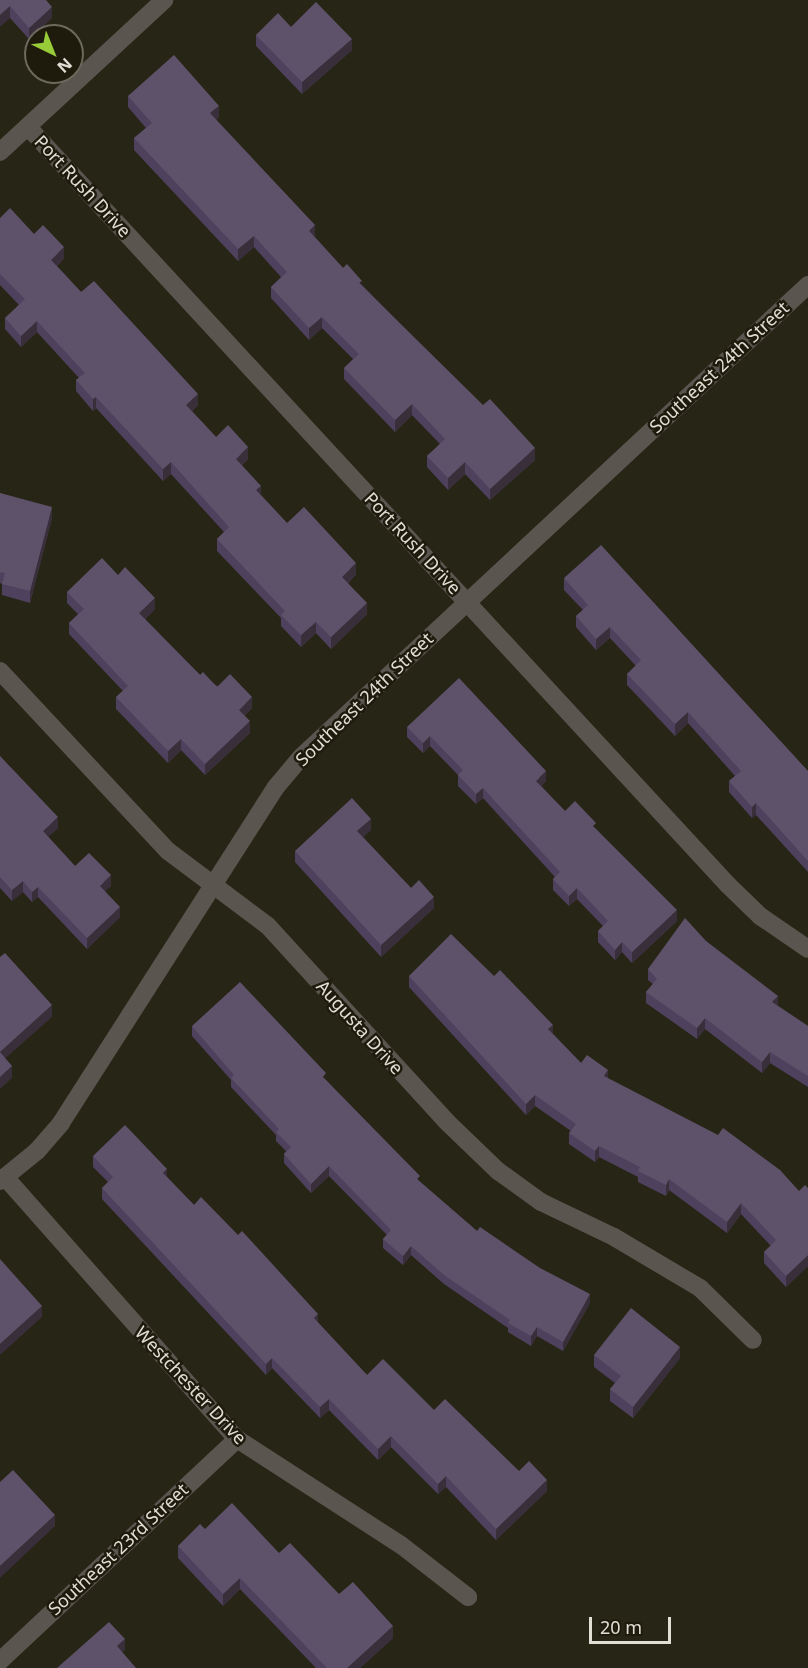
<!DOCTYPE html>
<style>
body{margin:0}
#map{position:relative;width:808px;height:1668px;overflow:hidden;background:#272516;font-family:"Noto Sans",sans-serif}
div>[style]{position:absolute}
.street>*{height:18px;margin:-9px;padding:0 9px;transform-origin:9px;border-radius:9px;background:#5a554f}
.wall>*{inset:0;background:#4e415d}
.shaded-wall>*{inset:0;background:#382f3b}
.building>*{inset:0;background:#5e526a}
span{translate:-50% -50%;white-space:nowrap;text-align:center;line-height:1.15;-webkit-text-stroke:5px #1e1b0d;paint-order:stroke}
.street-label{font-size:18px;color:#e0ded5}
.north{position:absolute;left:24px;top:24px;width:60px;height:60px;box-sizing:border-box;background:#1e1b0d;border:2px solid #6c695d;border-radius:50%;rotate:137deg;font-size:16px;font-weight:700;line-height:24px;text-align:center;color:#e0ded5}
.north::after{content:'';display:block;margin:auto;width:21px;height:27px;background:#97cb38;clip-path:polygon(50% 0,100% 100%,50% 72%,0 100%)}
.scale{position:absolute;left:589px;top:1617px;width:82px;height:27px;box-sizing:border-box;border:3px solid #e0ded5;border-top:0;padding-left:8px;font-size:18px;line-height:21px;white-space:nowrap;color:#e0ded5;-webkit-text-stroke:4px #1e1b0d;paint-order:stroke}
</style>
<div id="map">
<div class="street">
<i style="left:28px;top:127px;width:1032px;rotate:47.28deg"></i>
<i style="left:728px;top:885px;width:45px;rotate:44.1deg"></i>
<i style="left:760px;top:916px;width:58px;rotate:34.5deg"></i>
<i style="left:0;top:152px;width:224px;rotate:-42.8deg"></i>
<i style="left:0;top:671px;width:246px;rotate:47deg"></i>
<i style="left:168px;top:851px;width:125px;rotate:36.9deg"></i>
<i style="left:268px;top:926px;width:265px;rotate:47.6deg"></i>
<i style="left:447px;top:1122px;width:71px;rotate:43.9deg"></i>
<i style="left:498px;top:1171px;width:53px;rotate:35.8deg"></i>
<i style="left:541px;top:1202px;width:81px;rotate:25.6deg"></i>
<i style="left:614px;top:1237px;width:100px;rotate:30.7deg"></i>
<i style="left:700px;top:1288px;width:74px;rotate:44.5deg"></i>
<i style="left:5px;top:1177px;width:350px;rotate:48.5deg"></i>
<i style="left:237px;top:1439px;width:195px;rotate:32.9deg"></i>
<i style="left:401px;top:1545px;width:85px;rotate:37.8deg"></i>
<i style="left:0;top:1181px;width:48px;rotate:-39deg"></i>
<i style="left:37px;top:1151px;width:37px;rotate:-49deg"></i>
<i style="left:61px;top:1123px;width:399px;rotate:-57.4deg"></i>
<i style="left:276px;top:787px;width:39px;rotate:-50deg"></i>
<i style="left:301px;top:757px;width:693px;rotate:-42.95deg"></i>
<i style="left:0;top:1661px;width:325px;rotate:-43.1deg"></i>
</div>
<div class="wall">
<i style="clip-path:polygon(0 0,46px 1px,52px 18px,29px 39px,10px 18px)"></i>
<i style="clip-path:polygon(291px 27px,352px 50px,302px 94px,256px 46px,256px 35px)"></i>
<i style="clip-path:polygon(128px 96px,219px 117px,216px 120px,315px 237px,343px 268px,362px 285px,535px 460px,490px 500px,465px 474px,448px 490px,427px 467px,427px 456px,440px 444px,412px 415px,395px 432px,344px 379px,344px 368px,353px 359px,322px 328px,309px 340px,271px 298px,271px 287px,281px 277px,254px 247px,238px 261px,134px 150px,134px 138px,146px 128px,128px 107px)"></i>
<i style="clip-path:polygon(0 218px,34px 234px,64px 258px,57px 266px,81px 292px,198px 405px,192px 411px,216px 437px,248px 459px,242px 465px,261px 495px,287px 523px,356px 574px,348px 583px,367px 614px,331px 649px,316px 633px,301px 647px,281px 626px,281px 618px,217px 551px,217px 539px,224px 532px,171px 474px,163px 481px,96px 408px,93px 411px,76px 391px,76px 380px,79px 378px,37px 332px,21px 347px,5px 329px,5px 318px,19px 305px,0 285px)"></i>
<i style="clip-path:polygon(0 493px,52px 518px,30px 603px,2px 595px,2px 584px,0 583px)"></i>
<i style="clip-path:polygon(118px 575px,155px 609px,145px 619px,200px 675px,252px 708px,244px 716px,250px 733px,205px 775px,181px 750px,168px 763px,116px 709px,116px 697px,123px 691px,69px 634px,69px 623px,78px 614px,67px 603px,67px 592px)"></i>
<i style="clip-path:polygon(564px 578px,808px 771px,808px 872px,756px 815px,752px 818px,729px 792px,729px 781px,735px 776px,688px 723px,675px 736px,627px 685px,627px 674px,636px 666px,610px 638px,596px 650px,576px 627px,576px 616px,583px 610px,564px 590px)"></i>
<i style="clip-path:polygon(407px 727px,546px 781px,541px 786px,565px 811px,596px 829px,677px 921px,632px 963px,622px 952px,615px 960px,598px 942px,598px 931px,603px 926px,577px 899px,569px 906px,553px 890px,553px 879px,555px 877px,483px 798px,476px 804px,458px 786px,458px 775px,430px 746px,423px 753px,407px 737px)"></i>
<i style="clip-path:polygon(0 756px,58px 828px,48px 837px,75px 866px,111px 886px,105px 891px,120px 917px,87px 949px,38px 897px,32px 902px,23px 892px,12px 901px,0 888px)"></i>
<i style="clip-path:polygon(371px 830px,363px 837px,411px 888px,434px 908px,381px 957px,295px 862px,295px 851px)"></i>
<i style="clip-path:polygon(706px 941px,778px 1006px,808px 1026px,808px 1087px,770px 1063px,762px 1073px,705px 1029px,697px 1039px,646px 1003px,646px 992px,653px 984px,648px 980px,648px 969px)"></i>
<i style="clip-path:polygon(409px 976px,553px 1034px,581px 1063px,799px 1191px,808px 1188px,808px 1266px,786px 1287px,764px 1263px,764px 1252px,771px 1246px,741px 1214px,727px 1233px,669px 1190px,666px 1196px,638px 1182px,638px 1177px,599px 1157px,595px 1162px,569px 1144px,569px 1133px,571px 1131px,535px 1106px,526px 1115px,409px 987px)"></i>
<i style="clip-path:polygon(192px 1026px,326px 1080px,420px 1182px,477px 1231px,590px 1303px,563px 1351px,537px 1336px,531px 1346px,508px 1332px,508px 1328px,444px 1284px,411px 1255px,403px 1265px,383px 1248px,383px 1239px,387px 1235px,329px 1176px,311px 1193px,284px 1163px,284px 1154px,286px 1151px,276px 1141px,276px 1135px,231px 1087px,231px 1080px,192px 1036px)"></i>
<i style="clip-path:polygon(93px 1156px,167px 1177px,194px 1205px,318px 1323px,367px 1375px,434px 1410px,547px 1491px,496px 1540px,446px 1487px,438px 1494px,391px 1447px,378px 1460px,329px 1410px,320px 1418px,272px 1368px,266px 1375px,102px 1199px,102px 1188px,108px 1182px,93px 1167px)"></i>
<i style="clip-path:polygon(594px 1355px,680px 1358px,633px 1418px,610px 1401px,610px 1389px,615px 1383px,594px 1367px)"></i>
<i style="clip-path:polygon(205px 1529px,279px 1553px,339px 1594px,393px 1638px,360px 1668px,316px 1668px,240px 1589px,223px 1606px,178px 1558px,178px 1546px)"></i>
</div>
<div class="shaded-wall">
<i style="clip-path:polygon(10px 6px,10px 18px,0 27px,0 15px)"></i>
<i style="clip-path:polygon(52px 7px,52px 18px,29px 39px,29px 28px)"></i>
<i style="clip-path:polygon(352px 39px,352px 50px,302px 94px,302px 82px)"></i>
<i style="clip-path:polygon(219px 106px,219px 117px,210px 125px,210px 113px)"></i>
<i style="clip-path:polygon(315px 225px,315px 237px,309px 231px)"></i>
<i style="clip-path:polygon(254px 236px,254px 247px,238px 261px,238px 249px)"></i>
<i style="clip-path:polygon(64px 247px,64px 258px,51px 271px,51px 260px)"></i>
<i style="clip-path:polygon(322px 317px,322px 328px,309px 340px,309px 328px)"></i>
<i style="clip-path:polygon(37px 321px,37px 332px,21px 347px,21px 336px)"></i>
<i style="clip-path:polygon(198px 394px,198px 405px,186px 416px,186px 405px)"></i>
<i style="clip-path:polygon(96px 397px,96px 408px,93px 411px,93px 399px)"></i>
<i style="clip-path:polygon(412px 404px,412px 415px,395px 432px,395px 420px)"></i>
<i style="clip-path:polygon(248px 447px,248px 459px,236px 470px,236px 459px)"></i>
<i style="clip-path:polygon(535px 448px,535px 460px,490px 500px,490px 489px)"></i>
<i style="clip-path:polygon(171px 462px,171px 474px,163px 481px,163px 469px)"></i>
<i style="clip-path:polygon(465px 462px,465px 474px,448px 490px,448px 478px)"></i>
<i style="clip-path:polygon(261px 486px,261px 498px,256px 490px)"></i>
<i style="clip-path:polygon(52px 507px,52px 518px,30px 603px,30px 591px)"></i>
<i style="clip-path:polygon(356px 563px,356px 574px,342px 588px,342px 577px)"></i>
<i style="clip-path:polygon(155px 598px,155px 609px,139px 624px,139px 613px)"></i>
<i style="clip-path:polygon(367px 603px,367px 614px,331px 649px,331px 637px)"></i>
<i style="clip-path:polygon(316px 622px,316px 633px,301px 647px,301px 635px)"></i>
<i style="clip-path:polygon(610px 627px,610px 638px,596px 650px,596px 639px)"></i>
<i style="clip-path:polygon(252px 697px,252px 708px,239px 721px,239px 710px)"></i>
<i style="clip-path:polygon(688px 712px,688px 723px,675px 736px,675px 724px)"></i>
<i style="clip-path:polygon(250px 721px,250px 733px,205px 775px,205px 764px)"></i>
<i style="clip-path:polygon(430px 736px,430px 746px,423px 753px,423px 743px)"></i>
<i style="clip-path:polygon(181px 739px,181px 750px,168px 763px,168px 751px)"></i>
<i style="clip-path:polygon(546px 771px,546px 781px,536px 791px,536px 781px)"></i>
<i style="clip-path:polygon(483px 788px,483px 798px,476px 804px,476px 794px)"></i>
<i style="clip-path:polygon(756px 803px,756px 815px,752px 818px,752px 807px)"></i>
<i style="clip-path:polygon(58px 817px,58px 828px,43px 842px,43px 831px)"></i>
<i style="clip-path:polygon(371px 819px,371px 830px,357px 843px,357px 831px)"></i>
<i style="clip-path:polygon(111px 875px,111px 886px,100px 896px,100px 886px)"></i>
<i style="clip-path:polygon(23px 881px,23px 892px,12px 901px,12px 890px)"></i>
<i style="clip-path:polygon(38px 887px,38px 897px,32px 902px,32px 892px)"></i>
<i style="clip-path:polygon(577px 888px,577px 899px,569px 906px,569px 896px)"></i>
<i style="clip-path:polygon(434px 897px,434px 908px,381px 957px,381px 945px)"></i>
<i style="clip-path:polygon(120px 907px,120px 917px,87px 949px,87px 938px)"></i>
<i style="clip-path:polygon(677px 910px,677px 921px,632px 963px,632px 952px)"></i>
<i style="clip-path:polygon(622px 942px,622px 952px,615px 960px,615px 950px)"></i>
<i style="clip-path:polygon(778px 996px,778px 1007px,772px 1002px)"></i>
<i style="clip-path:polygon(52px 1005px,52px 1017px,0 1063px,0 1052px)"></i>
<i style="clip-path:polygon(705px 1018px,705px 1029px,697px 1039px,697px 1028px)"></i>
<i style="clip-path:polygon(553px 1025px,553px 1036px,548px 1029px)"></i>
<i style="clip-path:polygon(770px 1052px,770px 1063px,762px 1073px,762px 1062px)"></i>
<i style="clip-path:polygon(12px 1066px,12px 1078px,0 1089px,0 1077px)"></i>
<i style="clip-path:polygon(608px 1070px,608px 1081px,604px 1076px)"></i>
<i style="clip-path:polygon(535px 1095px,535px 1106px,526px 1115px,526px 1104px)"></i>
<i style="clip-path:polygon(599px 1146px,599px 1157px,595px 1162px,595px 1151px)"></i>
<i style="clip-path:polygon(329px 1166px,329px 1176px,311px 1193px,311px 1184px)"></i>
<i style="clip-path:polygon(167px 1169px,167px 1180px,163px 1173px)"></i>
<i style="clip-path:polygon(669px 1179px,669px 1190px,666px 1196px,666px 1185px)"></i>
<i style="clip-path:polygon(741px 1203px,741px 1214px,727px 1233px,727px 1222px)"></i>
<i style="clip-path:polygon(411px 1246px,411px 1255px,403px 1265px,403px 1256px)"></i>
<i style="clip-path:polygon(808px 1255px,808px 1266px,786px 1287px,786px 1276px)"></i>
<i style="clip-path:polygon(590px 1294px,590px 1303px,563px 1351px,563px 1342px)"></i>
<i style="clip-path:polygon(42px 1306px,42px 1317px,0 1355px,0 1344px)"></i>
<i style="clip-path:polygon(318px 1314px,318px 1325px,314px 1318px)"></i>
<i style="clip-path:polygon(537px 1327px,537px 1336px,531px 1346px,531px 1336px)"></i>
<i style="clip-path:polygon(680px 1347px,680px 1358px,633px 1418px,633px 1407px)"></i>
<i style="clip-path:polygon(272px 1358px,272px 1368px,266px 1375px,266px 1364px)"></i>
<i style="clip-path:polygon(329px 1399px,329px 1410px,320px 1418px,320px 1407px)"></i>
<i style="clip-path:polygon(391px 1436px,391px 1447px,378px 1460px,378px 1449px)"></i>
<i style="clip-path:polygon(446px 1476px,446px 1487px,438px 1494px,438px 1484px)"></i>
<i style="clip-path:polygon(547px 1480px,547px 1491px,496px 1540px,496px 1529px)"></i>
<i style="clip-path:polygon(55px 1515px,55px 1526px,0 1578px,0 1566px)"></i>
<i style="clip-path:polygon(240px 1578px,240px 1589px,223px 1606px,223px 1594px)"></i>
<i style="clip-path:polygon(393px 1626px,393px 1638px,360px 1668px,347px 1668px)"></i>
<i style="clip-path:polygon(125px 1639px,125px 1650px,117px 1657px,117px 1646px)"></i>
</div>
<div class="building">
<i style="clip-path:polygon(0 0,46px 0,52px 7px,29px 28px,10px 6px,0 15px)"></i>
<i style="clip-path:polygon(316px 2px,352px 39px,302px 82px,256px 35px,278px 13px,291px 27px)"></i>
<i style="clip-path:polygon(174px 55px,219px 106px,210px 113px,315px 225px,309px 231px,343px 268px,347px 264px,362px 281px,359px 283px,483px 405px,490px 399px,535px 448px,490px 489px,465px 462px,448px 478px,427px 456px,445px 439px,412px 404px,395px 420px,344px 368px,359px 354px,322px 317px,309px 328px,271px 287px,287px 272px,254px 236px,238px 249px,134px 138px,152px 123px,128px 96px)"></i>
<i style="clip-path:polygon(10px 208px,34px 234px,43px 225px,64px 247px,51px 260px,81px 292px,94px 281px,198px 394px,186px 405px,216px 437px,228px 425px,248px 447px,236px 459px,261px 486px,256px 490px,287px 523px,304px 507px,356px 563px,342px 577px,367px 603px,331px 637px,316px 622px,301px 635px,281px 615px,285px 611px,217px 539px,229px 527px,171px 462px,163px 469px,96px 397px,93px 399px,76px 380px,85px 373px,37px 321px,21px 336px,5px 318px,25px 299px,0 274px,0 218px)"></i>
<i style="clip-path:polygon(0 493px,52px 507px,30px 591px,2px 584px,5px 573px,0 572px)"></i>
<i style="clip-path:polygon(601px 545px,808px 771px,808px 861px,756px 803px,752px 807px,729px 781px,741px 771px,688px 712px,675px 724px,627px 674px,641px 660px,610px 627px,596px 639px,576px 616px,588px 605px,564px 578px)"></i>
<i style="clip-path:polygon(102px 558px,118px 575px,125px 567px,155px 598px,139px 613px,200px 675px,203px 672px,217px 687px,230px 674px,252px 697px,239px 710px,250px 721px,205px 764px,181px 739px,168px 751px,116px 697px,128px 686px,69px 623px,84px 609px,67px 592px)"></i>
<i style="clip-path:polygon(459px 678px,546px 771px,536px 781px,565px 811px,575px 801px,596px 823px,593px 826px,677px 910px,632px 952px,622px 942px,615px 950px,598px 931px,608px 921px,577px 888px,569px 896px,553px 879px,560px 872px,483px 788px,476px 794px,458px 775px,463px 770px,430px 736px,423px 743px,407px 727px)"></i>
<i style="clip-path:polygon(0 756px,58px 817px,43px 831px,75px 866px,89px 853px,111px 875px,100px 886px,120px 907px,87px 938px,38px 887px,32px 892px,23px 881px,12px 890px,0 877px)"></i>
<i style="clip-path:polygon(352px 798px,371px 819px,357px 831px,411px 888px,419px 880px,434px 897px,381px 945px,295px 851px)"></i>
<i style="clip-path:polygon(685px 918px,706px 941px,778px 996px,772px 1002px,808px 1026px,808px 1076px,770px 1052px,762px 1062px,705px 1018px,697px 1028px,646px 992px,657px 979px,648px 969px)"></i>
<i style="clip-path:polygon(451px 934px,494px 976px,500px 970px,553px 1025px,548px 1029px,581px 1063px,587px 1055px,608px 1070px,604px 1076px,718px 1135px,723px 1128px,780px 1170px,799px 1191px,805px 1185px,808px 1188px,808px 1255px,786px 1276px,764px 1252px,776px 1240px,741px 1203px,727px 1222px,669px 1179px,666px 1185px,638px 1171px,640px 1167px,599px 1146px,595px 1151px,569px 1133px,576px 1124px,535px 1095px,526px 1104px,409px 976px)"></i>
<i style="clip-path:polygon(5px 953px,52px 1005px,0 1052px,0 957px)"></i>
<i style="clip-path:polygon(240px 982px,326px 1073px,323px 1077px,420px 1176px,417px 1179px,477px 1231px,480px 1227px,540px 1268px,590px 1294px,563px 1342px,537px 1327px,531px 1336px,508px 1323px,510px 1320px,444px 1275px,411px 1246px,403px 1256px,383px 1239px,391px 1230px,329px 1166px,311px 1184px,284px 1154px,291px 1147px,276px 1132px,279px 1129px,231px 1078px,234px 1075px,192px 1026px)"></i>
<i style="clip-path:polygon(0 1052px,12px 1066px,0 1077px)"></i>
<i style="clip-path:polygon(125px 1125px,167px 1169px,163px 1173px,194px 1205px,201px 1197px,238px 1235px,242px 1231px,318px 1314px,314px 1318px,367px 1375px,383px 1359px,434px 1410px,445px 1399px,519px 1471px,529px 1461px,547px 1480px,496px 1529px,446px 1476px,438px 1484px,391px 1436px,378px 1449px,329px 1399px,320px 1407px,272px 1358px,266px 1364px,102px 1188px,113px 1177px,93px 1156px)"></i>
<i style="clip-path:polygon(0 1259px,42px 1306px,0 1344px)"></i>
<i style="clip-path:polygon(631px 1308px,680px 1347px,633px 1407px,610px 1389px,621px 1376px,594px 1355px)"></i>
<i style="clip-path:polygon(13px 1470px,55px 1515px,0 1566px,0 1482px)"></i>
<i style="clip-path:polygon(232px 1503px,279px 1553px,290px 1543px,339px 1594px,353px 1582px,393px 1626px,347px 1668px,327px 1668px,240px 1578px,223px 1594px,178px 1546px,200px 1524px,205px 1529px)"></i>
<i style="clip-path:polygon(109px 1622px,125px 1639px,117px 1646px,136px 1668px,57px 1668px)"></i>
</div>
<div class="street-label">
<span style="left:83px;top:186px;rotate:47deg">Port Rush Drive</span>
<span style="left:719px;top:367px;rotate:-43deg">Southeast 24th Street</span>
<span style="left:413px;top:543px;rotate:47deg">Port Rush Drive</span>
<span style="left:364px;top:699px;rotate:-44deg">Southeast 24th Street</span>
<span style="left:360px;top:1027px;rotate:48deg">Augusta Drive</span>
<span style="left:191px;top:1385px;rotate:47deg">Westchester Drive</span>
<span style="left:118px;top:1549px;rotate:-43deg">Southeast 23rd Street</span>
</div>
<div class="north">N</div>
<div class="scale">20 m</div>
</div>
